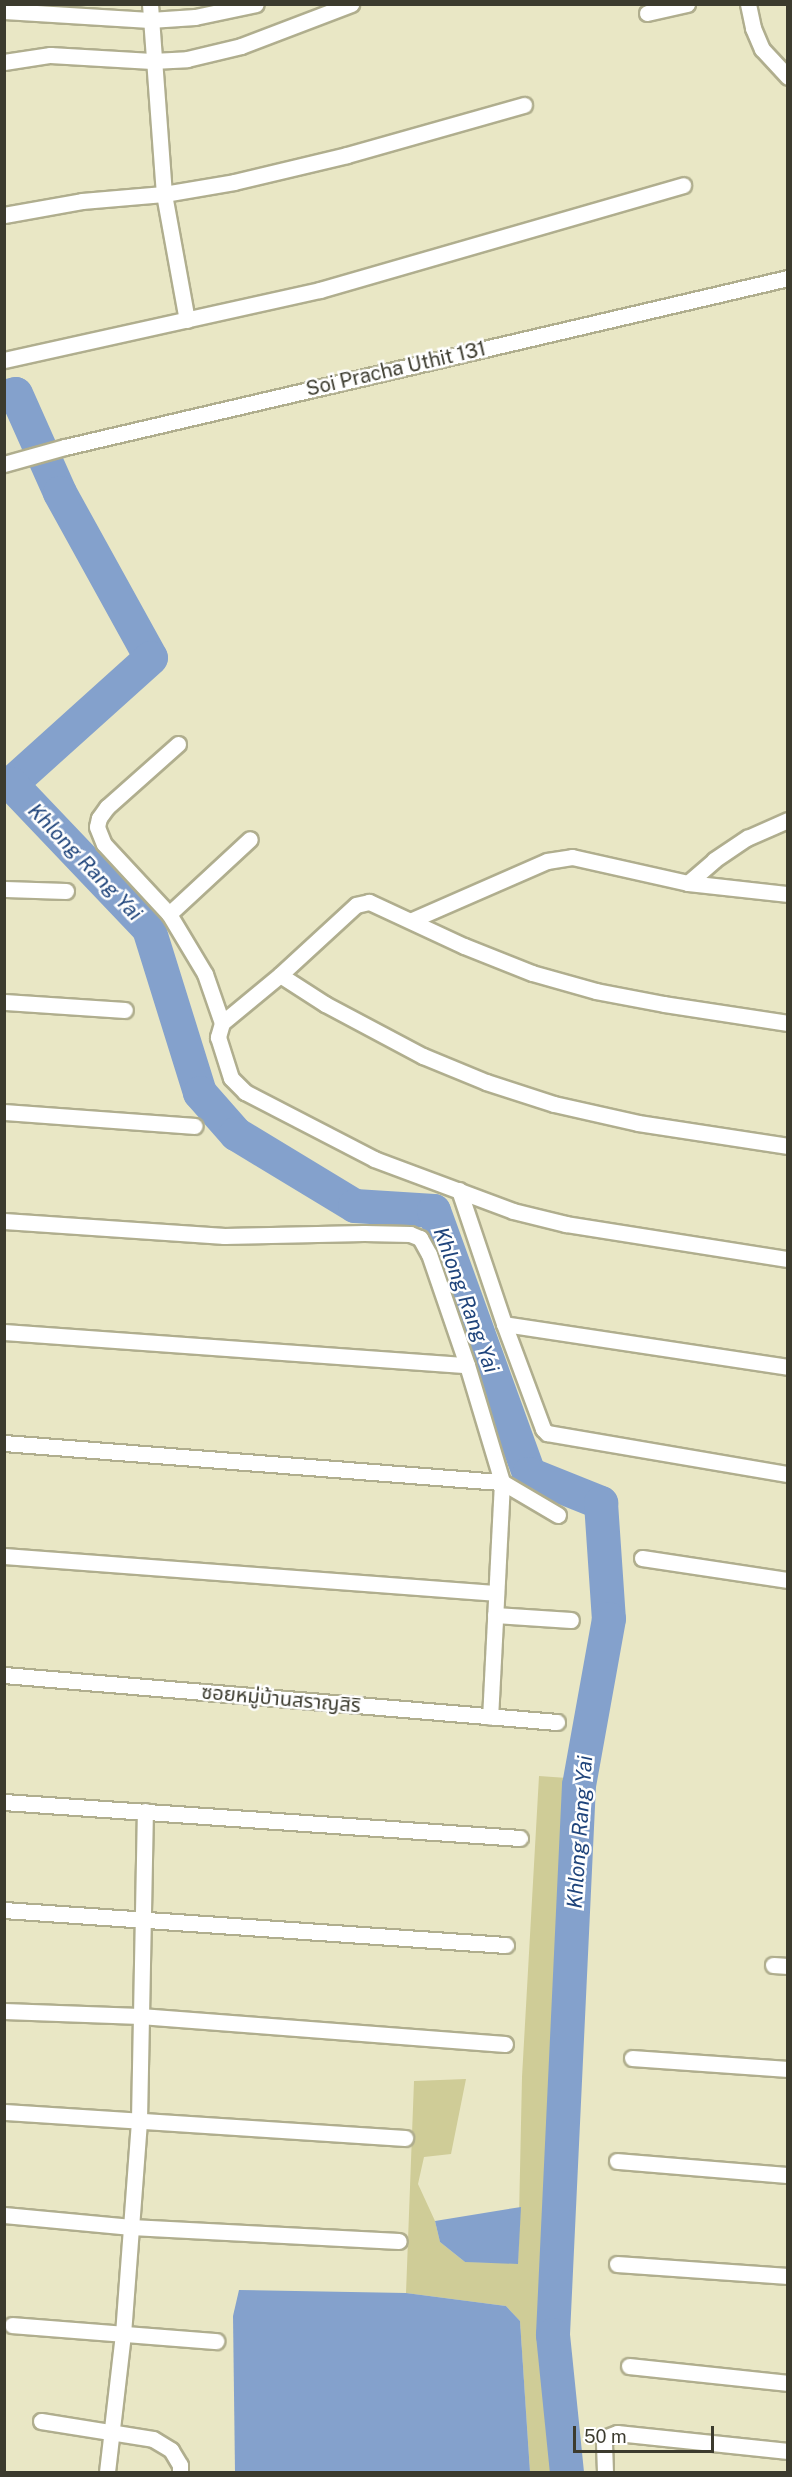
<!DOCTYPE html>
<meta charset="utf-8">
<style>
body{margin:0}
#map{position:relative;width:792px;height:2477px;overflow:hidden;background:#e9e7c5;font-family:"Public Sans","Noto Sans Thai",sans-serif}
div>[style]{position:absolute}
.green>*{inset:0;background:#cfcc97}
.water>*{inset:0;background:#84a1cc}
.river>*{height:34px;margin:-17px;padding:0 17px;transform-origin:17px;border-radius:17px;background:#84a1cc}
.roads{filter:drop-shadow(2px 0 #b0ae8e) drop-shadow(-2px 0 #b0ae8e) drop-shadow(0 2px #b0ae8e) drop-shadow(0 -2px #b0ae8e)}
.street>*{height:15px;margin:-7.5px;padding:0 7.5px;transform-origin:7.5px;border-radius:7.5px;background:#fff}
span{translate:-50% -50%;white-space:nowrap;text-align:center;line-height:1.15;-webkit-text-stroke:5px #fff;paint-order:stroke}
.street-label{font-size:20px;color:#3c3b2e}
.water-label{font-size:21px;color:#1f447b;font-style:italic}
.frame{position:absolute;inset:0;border:6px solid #3c3b2e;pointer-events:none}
.scale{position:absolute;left:573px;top:2426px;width:141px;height:27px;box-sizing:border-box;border:3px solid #3c3b2e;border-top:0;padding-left:8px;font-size:18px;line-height:21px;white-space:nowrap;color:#3c3b2e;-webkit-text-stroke:4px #fff;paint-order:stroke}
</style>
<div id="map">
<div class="green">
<i style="clip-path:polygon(539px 1776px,567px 1778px,558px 1893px,545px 2214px,547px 2370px,556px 2446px,555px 2472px,530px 2472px,520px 2321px,506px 2306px,406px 2293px,414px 2081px,466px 2079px,451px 2154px,424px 2157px,418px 2184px,435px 2221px,440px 2242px,465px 2262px,518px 2263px,522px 2077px)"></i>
</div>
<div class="water">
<i style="clip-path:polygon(521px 2207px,518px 2264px,465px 2262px,440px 2242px,435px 2221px)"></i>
<i style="clip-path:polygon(239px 2290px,406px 2293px,506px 2306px,520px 2321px,530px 2472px,235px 2472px,233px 2316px)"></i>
</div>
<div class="river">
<i style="left:4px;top:397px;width:12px;rotate:-14deg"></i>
<i style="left:16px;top:394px;width:108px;rotate:66deg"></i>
<i style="left:60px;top:493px;width:188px;rotate:61.1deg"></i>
<i style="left:151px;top:658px;width:188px;rotate:138deg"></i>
<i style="left:11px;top:784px;width:200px;rotate:46.4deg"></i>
<i style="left:149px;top:929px;width:172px;rotate:72.7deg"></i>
<i style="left:200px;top:1093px;width:55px;rotate:48.7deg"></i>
<i style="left:236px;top:1134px;width:139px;rotate:31.2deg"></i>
<i style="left:355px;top:1206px;width:79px;rotate:3.6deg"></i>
<i style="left:434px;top:1211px;width:280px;rotate:70.1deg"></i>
<i style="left:529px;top:1474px;width:78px;rotate:21.9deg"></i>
<i style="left:601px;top:1503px;width:116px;rotate:86.1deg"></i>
<i style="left:609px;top:1619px;width:169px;rotate:100.2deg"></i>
<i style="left:579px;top:1785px;width:551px;rotate:92.71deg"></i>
<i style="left:553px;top:2335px;width:138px;rotate:84.2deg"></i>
</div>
<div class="roads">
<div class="street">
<i style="left:150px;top:4px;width:191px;rotate:85.8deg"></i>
<i style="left:164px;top:194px;width:128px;rotate:79.7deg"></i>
<i style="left:748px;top:4px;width:25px;rotate:78deg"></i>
<i style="left:753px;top:28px;width:23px;rotate:67deg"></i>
<i style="left:762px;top:49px;width:38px;rotate:47deg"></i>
<i style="left:4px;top:11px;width:146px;rotate:3.5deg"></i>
<i style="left:150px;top:20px;width:45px;rotate:-3.8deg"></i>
<i style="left:195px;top:17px;width:62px;rotate:-12deg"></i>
<i style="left:647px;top:13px;width:41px;rotate:-12.7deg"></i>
<i style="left:4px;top:62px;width:47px;rotate:-8.7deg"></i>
<i style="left:50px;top:55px;width:102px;rotate:3.4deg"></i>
<i style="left:152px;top:61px;width:35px;rotate:-3deg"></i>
<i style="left:187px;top:59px;width:56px;rotate:-13.5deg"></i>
<i style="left:241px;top:46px;width:118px;rotate:-20.9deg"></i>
<i style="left:4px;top:215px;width:79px;rotate:-10.2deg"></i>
<i style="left:82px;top:201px;width:82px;rotate:-4.9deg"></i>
<i style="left:164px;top:194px;width:71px;rotate:-9.7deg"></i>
<i style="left:234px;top:182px;width:116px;rotate:-13.4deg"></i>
<i style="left:347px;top:155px;width:184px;rotate:-15.8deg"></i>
<i style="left:4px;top:360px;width:324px;rotate:-12.5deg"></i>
<i style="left:320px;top:290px;width:378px;rotate:-16.1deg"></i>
<i style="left:4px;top:464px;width:63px;rotate:-15.6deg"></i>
<i style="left:65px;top:447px;width:742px;rotate:-13.16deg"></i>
<i style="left:178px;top:744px;width:95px;rotate:138.4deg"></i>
<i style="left:107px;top:807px;width:14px;rotate:126deg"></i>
<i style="left:99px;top:818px;width:9px;rotate:103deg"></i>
<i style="left:97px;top:827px;width:18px;rotate:68deg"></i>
<i style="left:104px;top:844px;width:96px;rotate:47.1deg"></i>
<i style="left:169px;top:914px;width:70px;rotate:59deg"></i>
<i style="left:205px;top:974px;width:52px;rotate:70.9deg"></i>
<i style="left:688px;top:883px;width:35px;rotate:-41deg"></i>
<i style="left:714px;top:860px;width:40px;rotate:-34deg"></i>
<i style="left:747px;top:838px;width:45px;rotate:-23.7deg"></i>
<i style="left:4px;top:889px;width:62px;rotate:1.8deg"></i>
<i style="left:169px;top:914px;width:110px;rotate:-42.8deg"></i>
<i style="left:412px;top:920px;width:147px;rotate:-23.6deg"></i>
<i style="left:547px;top:861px;width:25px;rotate:-9deg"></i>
<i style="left:572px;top:857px;width:119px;rotate:12.6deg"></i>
<i style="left:688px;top:883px;width:101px;rotate:6.3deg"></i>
<i style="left:280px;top:975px;width:54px;rotate:32.8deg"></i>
<i style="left:325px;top:1004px;width:111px;rotate:28deg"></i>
<i style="left:423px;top:1056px;width:68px;rotate:22.4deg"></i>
<i style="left:486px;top:1082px;width:71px;rotate:17.9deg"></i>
<i style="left:554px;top:1104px;width:86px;rotate:12.7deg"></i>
<i style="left:638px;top:1123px;width:152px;rotate:8.7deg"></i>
<i style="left:4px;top:1002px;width:121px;rotate:3.8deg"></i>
<i style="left:788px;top:1023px;width:125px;rotate:-171.3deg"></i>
<i style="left:664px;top:1004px;width:69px;rotate:-169.2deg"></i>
<i style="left:596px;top:991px;width:66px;rotate:-164.3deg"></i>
<i style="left:532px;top:973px;width:73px;rotate:-158.3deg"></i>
<i style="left:464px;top:946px;width:105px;rotate:-155.1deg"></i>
<i style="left:369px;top:902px;width:13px;rotate:167deg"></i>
<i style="left:356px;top:905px;width:103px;rotate:137.4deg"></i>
<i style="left:280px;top:975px;width:75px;rotate:140.4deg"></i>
<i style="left:222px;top:1023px;width:15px;rotate:106deg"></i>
<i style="left:218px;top:1037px;width:43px;rotate:72.4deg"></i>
<i style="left:231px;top:1078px;width:20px;rotate:45deg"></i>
<i style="left:245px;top:1092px;width:145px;rotate:27.4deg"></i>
<i style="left:374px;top:1159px;width:148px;rotate:20.5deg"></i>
<i style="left:513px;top:1211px;width:55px;rotate:13.8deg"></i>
<i style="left:566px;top:1224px;width:225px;rotate:9deg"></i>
<i style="left:4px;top:1112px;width:191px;rotate:4.2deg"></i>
<i style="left:459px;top:1190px;width:141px;rotate:71.4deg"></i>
<i style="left:504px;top:1324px;width:112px;rotate:69.6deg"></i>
<i style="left:543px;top:1429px;width:6px;rotate:45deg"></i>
<i style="left:547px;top:1433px;width:244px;rotate:9.7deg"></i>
<i style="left:4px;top:1221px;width:221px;rotate:3.9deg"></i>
<i style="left:224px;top:1236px;width:140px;rotate:-1.2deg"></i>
<i style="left:364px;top:1233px;width:46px;rotate:1.2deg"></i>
<i style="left:410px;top:1234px;width:11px;rotate:22deg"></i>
<i style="left:420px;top:1238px;width:18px;rotate:61deg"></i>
<i style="left:429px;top:1254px;width:117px;rotate:71.1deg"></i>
<i style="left:467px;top:1365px;width:122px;rotate:73.3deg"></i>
<i style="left:502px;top:1482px;width:235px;rotate:92.9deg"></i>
<i style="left:504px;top:1324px;width:287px;rotate:8.6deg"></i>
<i style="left:4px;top:1332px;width:464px;rotate:4.1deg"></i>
<i style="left:4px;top:1443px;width:500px;rotate:4.5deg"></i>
<i style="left:502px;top:1482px;width:65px;rotate:30.5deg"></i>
<i style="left:4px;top:1556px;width:492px;rotate:4.3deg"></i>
<i style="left:642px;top:1558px;width:148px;rotate:8.6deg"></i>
<i style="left:495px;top:1615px;width:76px;rotate:3.8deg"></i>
<i style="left:4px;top:1675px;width:555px;rotate:4.86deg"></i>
<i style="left:4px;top:1802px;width:517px;rotate:3.99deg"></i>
<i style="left:4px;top:1910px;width:503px;rotate:3.99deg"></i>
<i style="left:773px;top:1965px;width:15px;rotate:4deg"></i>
<i style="left:4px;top:2011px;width:136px;rotate:2.1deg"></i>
<i style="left:140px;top:2016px;width:366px;rotate:4.4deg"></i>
<i style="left:632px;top:2058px;width:156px;rotate:4deg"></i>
<i style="left:4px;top:2112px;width:402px;rotate:3.7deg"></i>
<i style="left:617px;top:2161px;width:172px;rotate:4.7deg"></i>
<i style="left:4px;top:2215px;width:128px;rotate:5.4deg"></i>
<i style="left:131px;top:2227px;width:268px;rotate:3deg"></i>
<i style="left:617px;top:2264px;width:171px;rotate:4deg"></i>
<i style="left:12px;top:2325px;width:205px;rotate:4.5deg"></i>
<i style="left:629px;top:2366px;width:160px;rotate:6.1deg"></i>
<i style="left:41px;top:2421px;width:113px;rotate:9.1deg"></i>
<i style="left:153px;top:2439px;width:21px;rotate:31deg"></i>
<i style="left:171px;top:2450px;width:17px;rotate:59deg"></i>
<i style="left:180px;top:2465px;width:7px;rotate:90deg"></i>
<i style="left:107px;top:2472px;width:139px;rotate:-83.4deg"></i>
<i style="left:123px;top:2334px;width:215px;rotate:-85.7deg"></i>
<i style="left:139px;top:2120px;width:309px;rotate:-88.9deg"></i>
<i style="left:605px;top:2472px;width:34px;rotate:-92deg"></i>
<i style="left:604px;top:2438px;width:14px;rotate:-21deg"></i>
<i style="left:617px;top:2433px;width:172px;rotate:6deg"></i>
</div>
</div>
<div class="street-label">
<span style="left:396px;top:369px;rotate:-13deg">Soi Pracha Uthit 131</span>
<span style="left:281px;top:1699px;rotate:5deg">ซอยหมู่บ้านสราญสิริ</span>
</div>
<div class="water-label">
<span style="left:85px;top:862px;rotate:46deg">Khlong Rang Yai</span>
<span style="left:466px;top:1300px;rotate:70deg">Khlong Rang Yai</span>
<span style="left:580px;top:1832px;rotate:-86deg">Khlong Rang Yai</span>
</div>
<div class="frame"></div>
<div class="scale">50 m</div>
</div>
